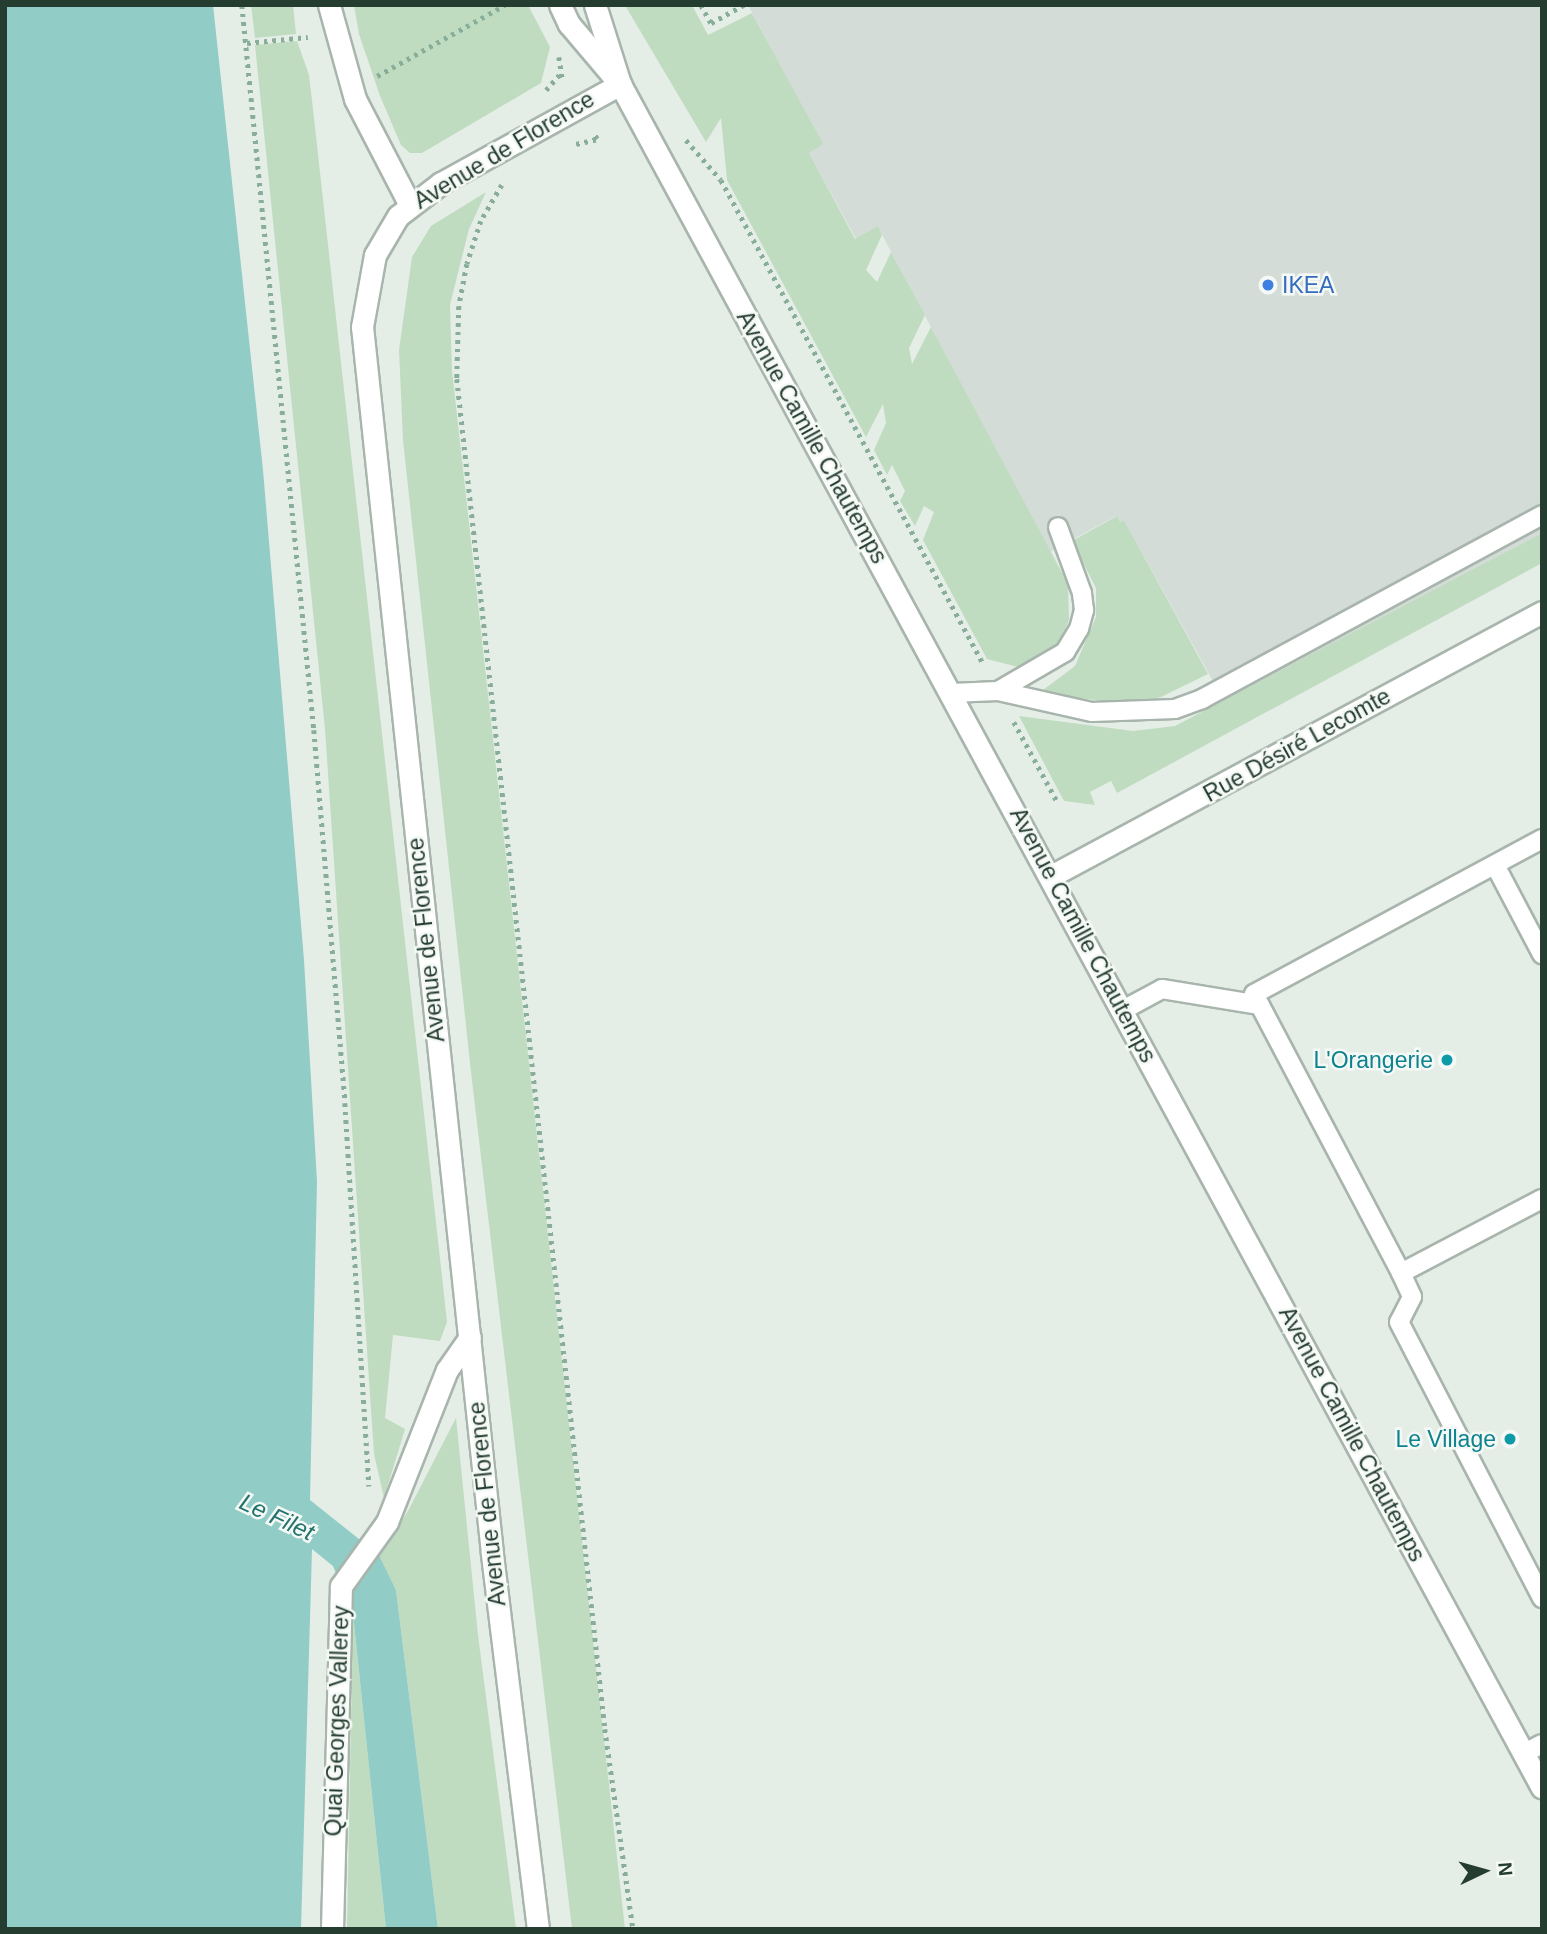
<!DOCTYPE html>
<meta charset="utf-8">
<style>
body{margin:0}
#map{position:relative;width:1547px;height:1934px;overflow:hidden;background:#e5ede7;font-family:Arial,sans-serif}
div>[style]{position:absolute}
.built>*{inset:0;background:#d3dcd6}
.green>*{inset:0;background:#c0dcc0}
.water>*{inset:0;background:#92ccc6}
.path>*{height:4.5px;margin-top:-2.25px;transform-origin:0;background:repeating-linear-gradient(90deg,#88ad98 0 3.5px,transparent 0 8.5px)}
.roads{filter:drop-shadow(2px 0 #a8b5ad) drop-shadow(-2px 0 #a8b5ad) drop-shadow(0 2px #a8b5ad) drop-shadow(0 -2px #a8b5ad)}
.lane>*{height:18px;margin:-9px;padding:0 9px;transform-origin:9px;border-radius:9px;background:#fff}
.street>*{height:21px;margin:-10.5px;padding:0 10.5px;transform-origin:10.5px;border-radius:10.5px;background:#fff}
.dots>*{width:19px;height:19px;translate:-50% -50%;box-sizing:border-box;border:4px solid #f5f9f6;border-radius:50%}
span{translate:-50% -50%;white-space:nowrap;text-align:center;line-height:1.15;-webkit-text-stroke:5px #f5f9f6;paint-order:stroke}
.street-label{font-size:23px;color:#253d31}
.shop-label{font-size:23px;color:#366cbe}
.left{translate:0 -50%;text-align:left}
.culture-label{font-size:23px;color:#0d838f}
.right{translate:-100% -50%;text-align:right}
.water-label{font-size:24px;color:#24746d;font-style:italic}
.frame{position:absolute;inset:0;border:7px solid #253d31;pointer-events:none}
.north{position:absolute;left:1449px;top:1836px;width:70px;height:70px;-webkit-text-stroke:5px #f5f9f6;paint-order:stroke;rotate:85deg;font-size:19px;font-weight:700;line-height:28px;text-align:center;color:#253d31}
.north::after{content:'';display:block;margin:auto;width:24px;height:32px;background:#253d31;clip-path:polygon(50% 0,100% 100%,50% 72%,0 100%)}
</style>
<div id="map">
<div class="built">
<i style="clip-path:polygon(748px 5px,1542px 5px,1542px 533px,1225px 703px,1124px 520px,1120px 522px,1116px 516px,1050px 552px,878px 227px,856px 239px,809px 153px,822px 144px)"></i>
</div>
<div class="green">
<i style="clip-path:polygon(251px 5px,293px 5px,296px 34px,255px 38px)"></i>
<i style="clip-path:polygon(354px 5px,528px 5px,550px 47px,541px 83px,422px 153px,410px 153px,401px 145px,380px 96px,359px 34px)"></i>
<i style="clip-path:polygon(629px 5px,692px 5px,708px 35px,752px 13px,823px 144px,809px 153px,855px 239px,878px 226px,882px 235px,866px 270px,877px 282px,891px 252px,925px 315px,909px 348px,912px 364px,931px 327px,1068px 584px,1069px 620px,1055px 651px,1035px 663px,1018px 667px,987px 659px,923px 540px,934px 512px,924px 506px,915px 526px,900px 501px,905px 491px,892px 465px,887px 475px,874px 450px,886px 423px,883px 404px,866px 437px,727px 180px,721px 118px,706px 142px,626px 7px)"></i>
<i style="clip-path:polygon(297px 41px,309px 75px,313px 109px,447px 1322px,440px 1341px,393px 1335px,385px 1418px,405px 1429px,384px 1498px,374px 1454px,325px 729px,255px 45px)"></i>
<i style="clip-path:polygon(486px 192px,469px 229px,450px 305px,452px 370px,625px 1929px,572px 1929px,471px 1072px,403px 440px,399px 350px,412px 257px,431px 226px)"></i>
<i style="clip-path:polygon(1117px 516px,1120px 522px,1124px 520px,1208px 674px,1161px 697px,1128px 704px,1039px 693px,1075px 666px,1096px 617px,1096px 588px,1072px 541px)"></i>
<i style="clip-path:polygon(1542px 533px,1542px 563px,1117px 793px,1111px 781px,1090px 792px,1095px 805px,1064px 801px,1019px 716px,1133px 731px,1175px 726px)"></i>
<i style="clip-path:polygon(456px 1418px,478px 1635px,516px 1929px,438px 1929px,396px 1590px,379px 1555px,408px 1511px)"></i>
<i style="clip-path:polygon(353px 1614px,386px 1929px,347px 1929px)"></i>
</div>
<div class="water">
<i style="clip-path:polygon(5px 5px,213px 5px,263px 470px,304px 960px,317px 1181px,310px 1500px,379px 1555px,396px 1590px,438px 1929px,386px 1929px,353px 1614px,333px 1566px,312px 1549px,301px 1929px,5px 1929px)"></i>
</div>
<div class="path">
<i style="left:242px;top:5px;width:729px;rotate:84.33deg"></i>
<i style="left:314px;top:730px;width:374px;rotate:85.2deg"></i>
<i style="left:345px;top:1103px;width:384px;rotate:86.4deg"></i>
<i style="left:701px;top:5px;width:21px;rotate:61deg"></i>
<i style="left:711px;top:23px;width:38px;rotate:-29deg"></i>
<i style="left:247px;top:43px;width:61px;rotate:-5.6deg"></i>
<i style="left:559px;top:57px;width:25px;rotate:81deg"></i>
<i style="left:377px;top:76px;width:146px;rotate:-29deg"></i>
<i style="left:546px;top:90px;width:20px;rotate:-49deg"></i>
<i style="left:686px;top:140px;width:53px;rotate:48.8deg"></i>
<i style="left:721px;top:180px;width:552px;rotate:61.53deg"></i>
<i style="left:576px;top:144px;width:22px;rotate:-13deg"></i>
<i style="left:597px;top:139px;width:8px;rotate:-120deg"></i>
<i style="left:502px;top:185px;width:42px;rotate:120.3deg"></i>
<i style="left:481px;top:221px;width:45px;rotate:108deg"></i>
<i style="left:467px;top:264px;width:43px;rotate:100.8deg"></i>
<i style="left:459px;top:306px;width:73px;rotate:91.6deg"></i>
<i style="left:457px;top:379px;width:1358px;rotate:83.74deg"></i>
<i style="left:605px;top:1729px;width:202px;rotate:82deg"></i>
<i style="left:1014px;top:722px;width:92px;rotate:61.5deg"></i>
</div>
<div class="roads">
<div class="lane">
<i style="left:998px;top:691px;width:78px;rotate:-30.2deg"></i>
<i style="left:1065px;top:652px;width:27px;rotate:-59deg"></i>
<i style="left:1079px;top:629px;width:20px;rotate:-75deg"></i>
<i style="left:1084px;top:610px;width:17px;rotate:-97deg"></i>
<i style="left:1082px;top:593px;width:70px;rotate:-110deg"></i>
<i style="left:952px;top:693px;width:46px;rotate:-2.5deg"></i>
<i style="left:998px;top:691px;width:96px;rotate:12.6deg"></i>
<i style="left:1092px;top:712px;width:83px;rotate:-2.1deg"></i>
<i style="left:1175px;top:709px;width:29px;rotate:-20deg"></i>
<i style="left:1202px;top:699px;width:387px;rotate:-28.4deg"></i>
<i style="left:1542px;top:839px;width:327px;rotate:151.7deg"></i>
<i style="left:1254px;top:994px;width:315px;rotate:62.2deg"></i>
<i style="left:1401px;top:1273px;width:26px;rotate:65deg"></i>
<i style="left:1412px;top:1297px;width:28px;rotate:117deg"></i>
<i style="left:1399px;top:1322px;width:311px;rotate:62.6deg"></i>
<i style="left:1495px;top:865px;width:101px;rotate:62.2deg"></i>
<i style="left:1123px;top:1010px;width:44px;rotate:-28.3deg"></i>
<i style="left:1162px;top:989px;width:99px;rotate:9.3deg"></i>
<i style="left:1401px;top:1273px;width:159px;rotate:-27.7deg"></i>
<i style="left:1523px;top:1754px;width:21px;rotate:-28deg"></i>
</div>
<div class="street">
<i style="left:329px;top:5px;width:98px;rotate:74.5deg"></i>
<i style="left:355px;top:99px;width:119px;rotate:62.6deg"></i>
<i style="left:560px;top:5px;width:21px;rotate:65deg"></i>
<i style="left:569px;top:24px;width:70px;rotate:49.7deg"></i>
<i style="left:595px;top:5px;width:83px;rotate:72.4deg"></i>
<i style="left:620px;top:84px;width:1937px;rotate:61.58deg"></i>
<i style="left:1051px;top:876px;width:557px;rotate:-28.27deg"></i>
<i style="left:332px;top:1929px;width:343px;rotate:-88.5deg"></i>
<i style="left:341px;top:1586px;width:79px;rotate:-54.3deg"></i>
<i style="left:387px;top:1522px;width:163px;rotate:-68.5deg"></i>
<i style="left:447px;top:1370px;width:40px;rotate:-55.1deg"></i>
<i style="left:538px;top:1929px;width:379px;rotate:-97deg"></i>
<i style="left:492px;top:1553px;width:1233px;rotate:-96.05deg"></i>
<i style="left:362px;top:327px;width:73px;rotate:-79.8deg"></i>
<i style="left:375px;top:255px;width:45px;rotate:-59.5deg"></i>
<i style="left:398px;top:216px;width:54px;rotate:-37.5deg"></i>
<i style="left:441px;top:183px;width:205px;rotate:-28.9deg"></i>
</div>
</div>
<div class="dots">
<i style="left:1268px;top:285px;background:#3f7fe0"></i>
<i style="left:1447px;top:1060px;background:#0f9aa8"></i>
<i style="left:1510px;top:1439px;background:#0f9aa8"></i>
</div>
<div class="street-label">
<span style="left:504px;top:150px;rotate:-31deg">Avenue de Florence</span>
<span style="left:812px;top:437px;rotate:61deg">Avenue Camille Chautemps</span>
<span style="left:1297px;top:745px;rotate:-29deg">Rue Désiré Lecomte</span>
<span style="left:1083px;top:935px;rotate:62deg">Avenue Camille Chautemps</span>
<span style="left:426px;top:940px;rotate:-96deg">Avenue de Florence</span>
<span style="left:1352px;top:1434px;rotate:62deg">Avenue Camille Chautemps</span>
<span style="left:487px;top:1504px;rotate:-96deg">Avenue de Florence</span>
<span style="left:337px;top:1721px;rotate:-88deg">Quai Georges Vallerey</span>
</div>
<div class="shop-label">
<span class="left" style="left:1282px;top:285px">IKEA</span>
</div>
<div class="culture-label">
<span class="right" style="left:1433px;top:1060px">L'Orangerie</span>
<span class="right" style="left:1496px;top:1439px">Le Village</span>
</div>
<div class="water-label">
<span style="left:277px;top:1517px;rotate:25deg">Le Filet</span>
</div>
<div class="frame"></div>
<div class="north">N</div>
</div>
